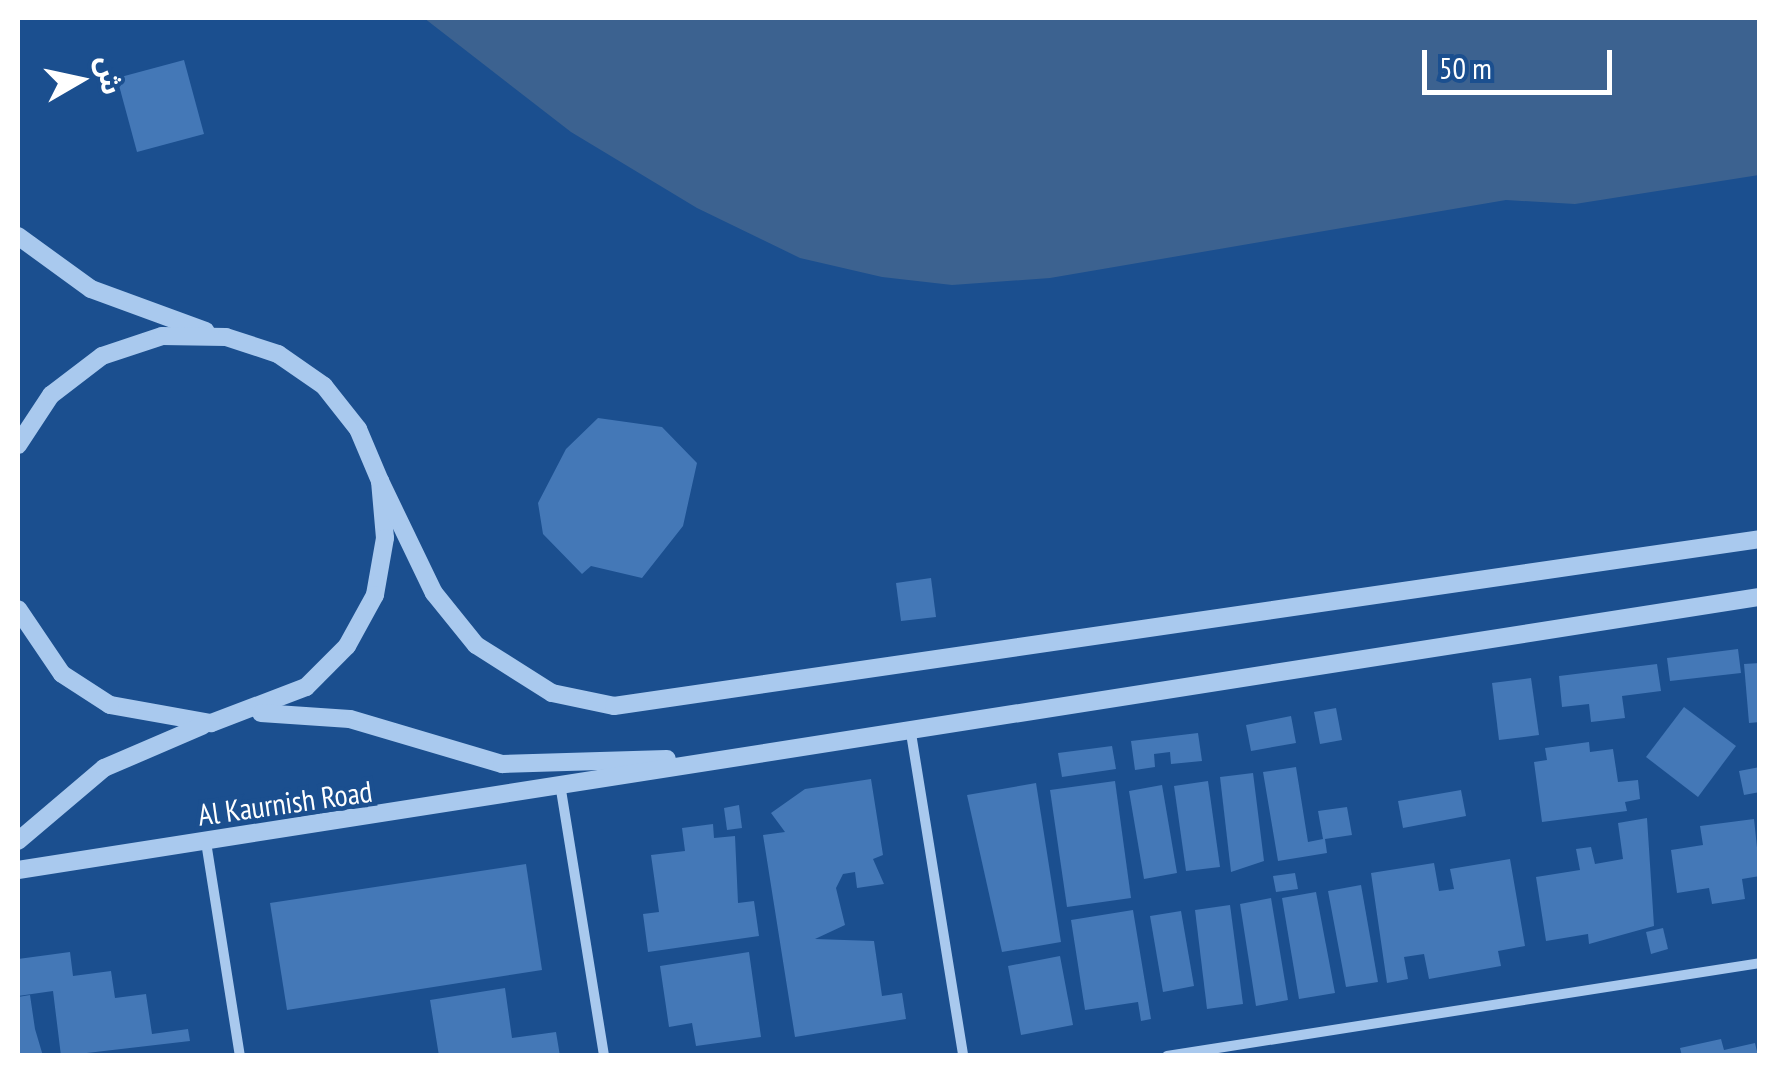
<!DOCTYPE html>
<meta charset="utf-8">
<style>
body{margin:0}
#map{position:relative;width:1777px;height:1073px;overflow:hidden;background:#1b4f8f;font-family:"PT Sans Narrow","Noto Sans Arabic",sans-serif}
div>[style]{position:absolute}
.water>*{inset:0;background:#3c6290}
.building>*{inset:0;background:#4478b7}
.minor>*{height:10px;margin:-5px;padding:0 5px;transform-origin:5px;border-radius:5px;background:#a9c9ee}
.tertiary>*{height:18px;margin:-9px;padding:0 9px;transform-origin:9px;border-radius:9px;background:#a9c9ee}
span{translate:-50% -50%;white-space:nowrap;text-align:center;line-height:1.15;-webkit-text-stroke:9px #1b4f8f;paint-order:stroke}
.street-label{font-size:30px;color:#fff}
.frame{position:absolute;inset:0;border:20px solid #fff;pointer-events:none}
.north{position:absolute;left:30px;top:30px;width:100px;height:100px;-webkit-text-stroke:8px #1b4f8f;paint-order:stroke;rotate:81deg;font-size:28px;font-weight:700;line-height:40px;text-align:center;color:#fff}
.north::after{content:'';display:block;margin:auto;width:35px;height:45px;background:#fff;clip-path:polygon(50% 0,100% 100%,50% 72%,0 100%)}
.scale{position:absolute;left:1422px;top:50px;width:190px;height:45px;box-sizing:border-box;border:5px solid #fff;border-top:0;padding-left:12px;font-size:30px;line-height:35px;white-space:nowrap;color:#fff;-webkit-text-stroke:8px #1b4f8f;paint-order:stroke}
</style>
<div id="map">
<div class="water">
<i style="clip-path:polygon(424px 18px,1759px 18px,1759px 175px,1575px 204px,1506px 200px,1050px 278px,952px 285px,882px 277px,800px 258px,697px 208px,571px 132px)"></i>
</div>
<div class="building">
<i style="clip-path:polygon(184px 60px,204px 134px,137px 152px,117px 78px)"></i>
<i style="clip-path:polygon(598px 418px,662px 427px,697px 463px,683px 526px,642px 578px,591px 566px,582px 574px,543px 534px,538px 503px,566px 449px)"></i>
<i style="clip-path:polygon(931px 578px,936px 617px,901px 621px,896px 583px)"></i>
<i style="clip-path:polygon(1738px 649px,1741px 673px,1670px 681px,1667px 658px)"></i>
<i style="clip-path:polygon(1760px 663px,1760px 722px,1749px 723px,1744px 664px)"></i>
<i style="clip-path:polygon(1657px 664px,1661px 691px,1622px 696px,1625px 718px,1591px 722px,1589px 704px,1562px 707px,1559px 676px)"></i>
<i style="clip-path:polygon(1531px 678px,1539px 735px,1499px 740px,1492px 683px)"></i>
<i style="clip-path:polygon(1684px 707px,1736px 746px,1698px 797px,1646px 757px)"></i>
<i style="clip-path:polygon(1336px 708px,1342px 740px,1320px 744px,1314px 712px)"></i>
<i style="clip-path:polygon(1291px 716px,1296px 743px,1251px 751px,1246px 725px)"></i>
<i style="clip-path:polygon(1198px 733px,1202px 761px,1171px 764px,1170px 752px,1154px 754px,1155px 767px,1135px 770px,1131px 741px)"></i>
<i style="clip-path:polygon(1589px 742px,1590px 752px,1613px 749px,1618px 782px,1638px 780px,1640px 799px,1625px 802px,1627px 811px,1542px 822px,1534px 762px,1547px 760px,1545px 748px)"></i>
<i style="clip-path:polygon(1112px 746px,1116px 769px,1062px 777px,1058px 753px)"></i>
<i style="clip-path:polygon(1296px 767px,1308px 842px,1323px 839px,1318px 811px,1347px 807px,1352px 835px,1325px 839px,1327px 853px,1278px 861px,1263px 772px)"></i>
<i style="clip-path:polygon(1760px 767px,1760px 792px,1744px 795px,1739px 771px)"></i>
<i style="clip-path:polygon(1253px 773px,1264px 861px,1231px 872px,1220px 777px)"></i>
<i style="clip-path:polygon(871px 779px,883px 855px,873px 859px,884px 884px,857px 888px,855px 872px,843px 874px,836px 888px,845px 925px,815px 939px,874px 941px,882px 996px,902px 993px,906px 1019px,795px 1037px,763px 835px,785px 832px,771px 813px,805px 789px)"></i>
<i style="clip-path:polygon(1115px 781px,1131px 898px,1067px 907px,1050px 790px)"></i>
<i style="clip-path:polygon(1208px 781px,1220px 867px,1186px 871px,1174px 786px)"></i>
<i style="clip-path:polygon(1036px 783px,1061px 942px,1002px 952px,967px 795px)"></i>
<i style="clip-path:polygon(1162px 785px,1177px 873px,1144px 879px,1129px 791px)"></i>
<i style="clip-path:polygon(1461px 790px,1466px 816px,1403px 828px,1398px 801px)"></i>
<i style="clip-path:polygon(739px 805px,742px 828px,727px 830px,724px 808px)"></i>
<i style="clip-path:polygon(1647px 818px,1654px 926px,1589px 944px,1588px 934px,1546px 941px,1536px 877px,1580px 870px,1576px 849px,1591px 847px,1595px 864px,1623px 859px,1618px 823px)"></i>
<i style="clip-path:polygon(1754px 819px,1760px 876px,1742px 879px,1745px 899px,1712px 904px,1709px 888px,1677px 893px,1671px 850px,1703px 845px,1700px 826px)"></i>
<i style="clip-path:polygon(713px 824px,714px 838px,735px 836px,738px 903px,754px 901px,759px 936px,648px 952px,643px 914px,659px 912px,651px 855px,685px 851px,682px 828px)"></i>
<i style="clip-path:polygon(1510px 859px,1525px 946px,1498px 951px,1501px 966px,1429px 979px,1424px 954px,1404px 957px,1408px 979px,1387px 983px,1371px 873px,1434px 863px,1439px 891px,1454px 889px,1450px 869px)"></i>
<i style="clip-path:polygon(526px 864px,542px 970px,287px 1010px,270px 903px)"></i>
<i style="clip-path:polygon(1295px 873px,1298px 889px,1276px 892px,1273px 876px)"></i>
<i style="clip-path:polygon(1361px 885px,1378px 982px,1346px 987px,1328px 891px)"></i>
<i style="clip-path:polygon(1316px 892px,1335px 993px,1299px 999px,1282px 898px)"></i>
<i style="clip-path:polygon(1271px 898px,1288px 1000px,1256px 1006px,1240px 904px)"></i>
<i style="clip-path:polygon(1230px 905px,1243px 1004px,1207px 1009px,1195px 910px)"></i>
<i style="clip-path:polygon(1133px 910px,1151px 1019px,1141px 1021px,1138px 1002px,1085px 1010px,1071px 920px)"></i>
<i style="clip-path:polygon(1181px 911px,1194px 986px,1163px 992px,1150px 916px)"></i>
<i style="clip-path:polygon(1663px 928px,1668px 949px,1651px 954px,1646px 932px)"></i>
<i style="clip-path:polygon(70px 952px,73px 976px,111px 971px,115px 998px,146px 994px,152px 1034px,188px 1029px,190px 1041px,61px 1056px,53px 991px,18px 996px,18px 959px)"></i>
<i style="clip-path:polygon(749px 952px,761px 1037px,696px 1046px,692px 1023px,669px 1027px,660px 966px)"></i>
<i style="clip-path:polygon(1060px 956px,1073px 1025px,1021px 1035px,1008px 966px)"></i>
<i style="clip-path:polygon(505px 988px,512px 1038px,556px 1032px,560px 1056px,439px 1056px,430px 1000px)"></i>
<i style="clip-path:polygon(30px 995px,35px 1029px,43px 1056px,18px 1056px,18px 997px)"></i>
<i style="clip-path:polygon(1721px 1039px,1724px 1050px,1755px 1043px,1758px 1056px,1682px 1056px,1680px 1048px)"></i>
</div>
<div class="minor">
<i style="left:910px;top:727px;width:333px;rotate:80.8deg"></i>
<i style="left:561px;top:790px;width:269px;rotate:80.8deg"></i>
<i style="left:206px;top:842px;width:217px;rotate:81deg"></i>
<i style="left:1167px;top:1056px;width:600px;rotate:-8.91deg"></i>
</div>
<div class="tertiary">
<i style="left:18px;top:236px;width:90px;rotate:36deg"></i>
<i style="left:91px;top:289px;width:122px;rotate:20.1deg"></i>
<i style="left:18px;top:445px;width:60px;rotate:-56.6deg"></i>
<i style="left:51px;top:395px;width:64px;rotate:-37.4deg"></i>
<i style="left:102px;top:356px;width:63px;rotate:-18.4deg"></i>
<i style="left:162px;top:336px;width:64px;rotate:0.9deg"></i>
<i style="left:226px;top:337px;width:55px;rotate:18.1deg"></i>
<i style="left:278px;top:354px;width:56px;rotate:34.8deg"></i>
<i style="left:324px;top:386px;width:55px;rotate:51.7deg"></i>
<i style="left:358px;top:429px;width:56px;rotate:67.1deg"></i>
<i style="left:380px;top:481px;width:57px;rotate:85deg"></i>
<i style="left:385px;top:538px;width:58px;rotate:100deg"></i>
<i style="left:375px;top:595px;width:58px;rotate:118.8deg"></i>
<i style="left:347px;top:646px;width:58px;rotate:135deg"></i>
<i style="left:306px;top:687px;width:102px;rotate:159.2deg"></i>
<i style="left:211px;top:723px;width:103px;rotate:-169.9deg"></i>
<i style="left:110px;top:705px;width:57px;rotate:-147.1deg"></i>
<i style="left:62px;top:674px;width:78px;rotate:-124.1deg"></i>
<i style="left:380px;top:481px;width:124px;rotate:64.3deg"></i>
<i style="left:434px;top:593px;width:67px;rotate:51.1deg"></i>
<i style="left:476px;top:645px;width:90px;rotate:32.3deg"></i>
<i style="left:552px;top:693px;width:63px;rotate:11.8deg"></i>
<i style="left:614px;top:706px;width:1158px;rotate:-8.29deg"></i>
<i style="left:261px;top:713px;width:89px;rotate:3.9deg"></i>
<i style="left:350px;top:719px;width:159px;rotate:16.5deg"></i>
<i style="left:502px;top:764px;width:165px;rotate:-1.7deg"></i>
<i style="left:18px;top:841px;width:113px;rotate:-40.3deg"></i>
<i style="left:104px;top:768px;width:107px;rotate:-23.2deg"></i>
<i style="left:18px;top:870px;width:1763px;rotate:-8.91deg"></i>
</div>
<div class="street-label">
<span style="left:285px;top:803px;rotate:-8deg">Al Kaurnish Road</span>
</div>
<div class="frame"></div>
<div class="north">ش</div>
<div class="scale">50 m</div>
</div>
